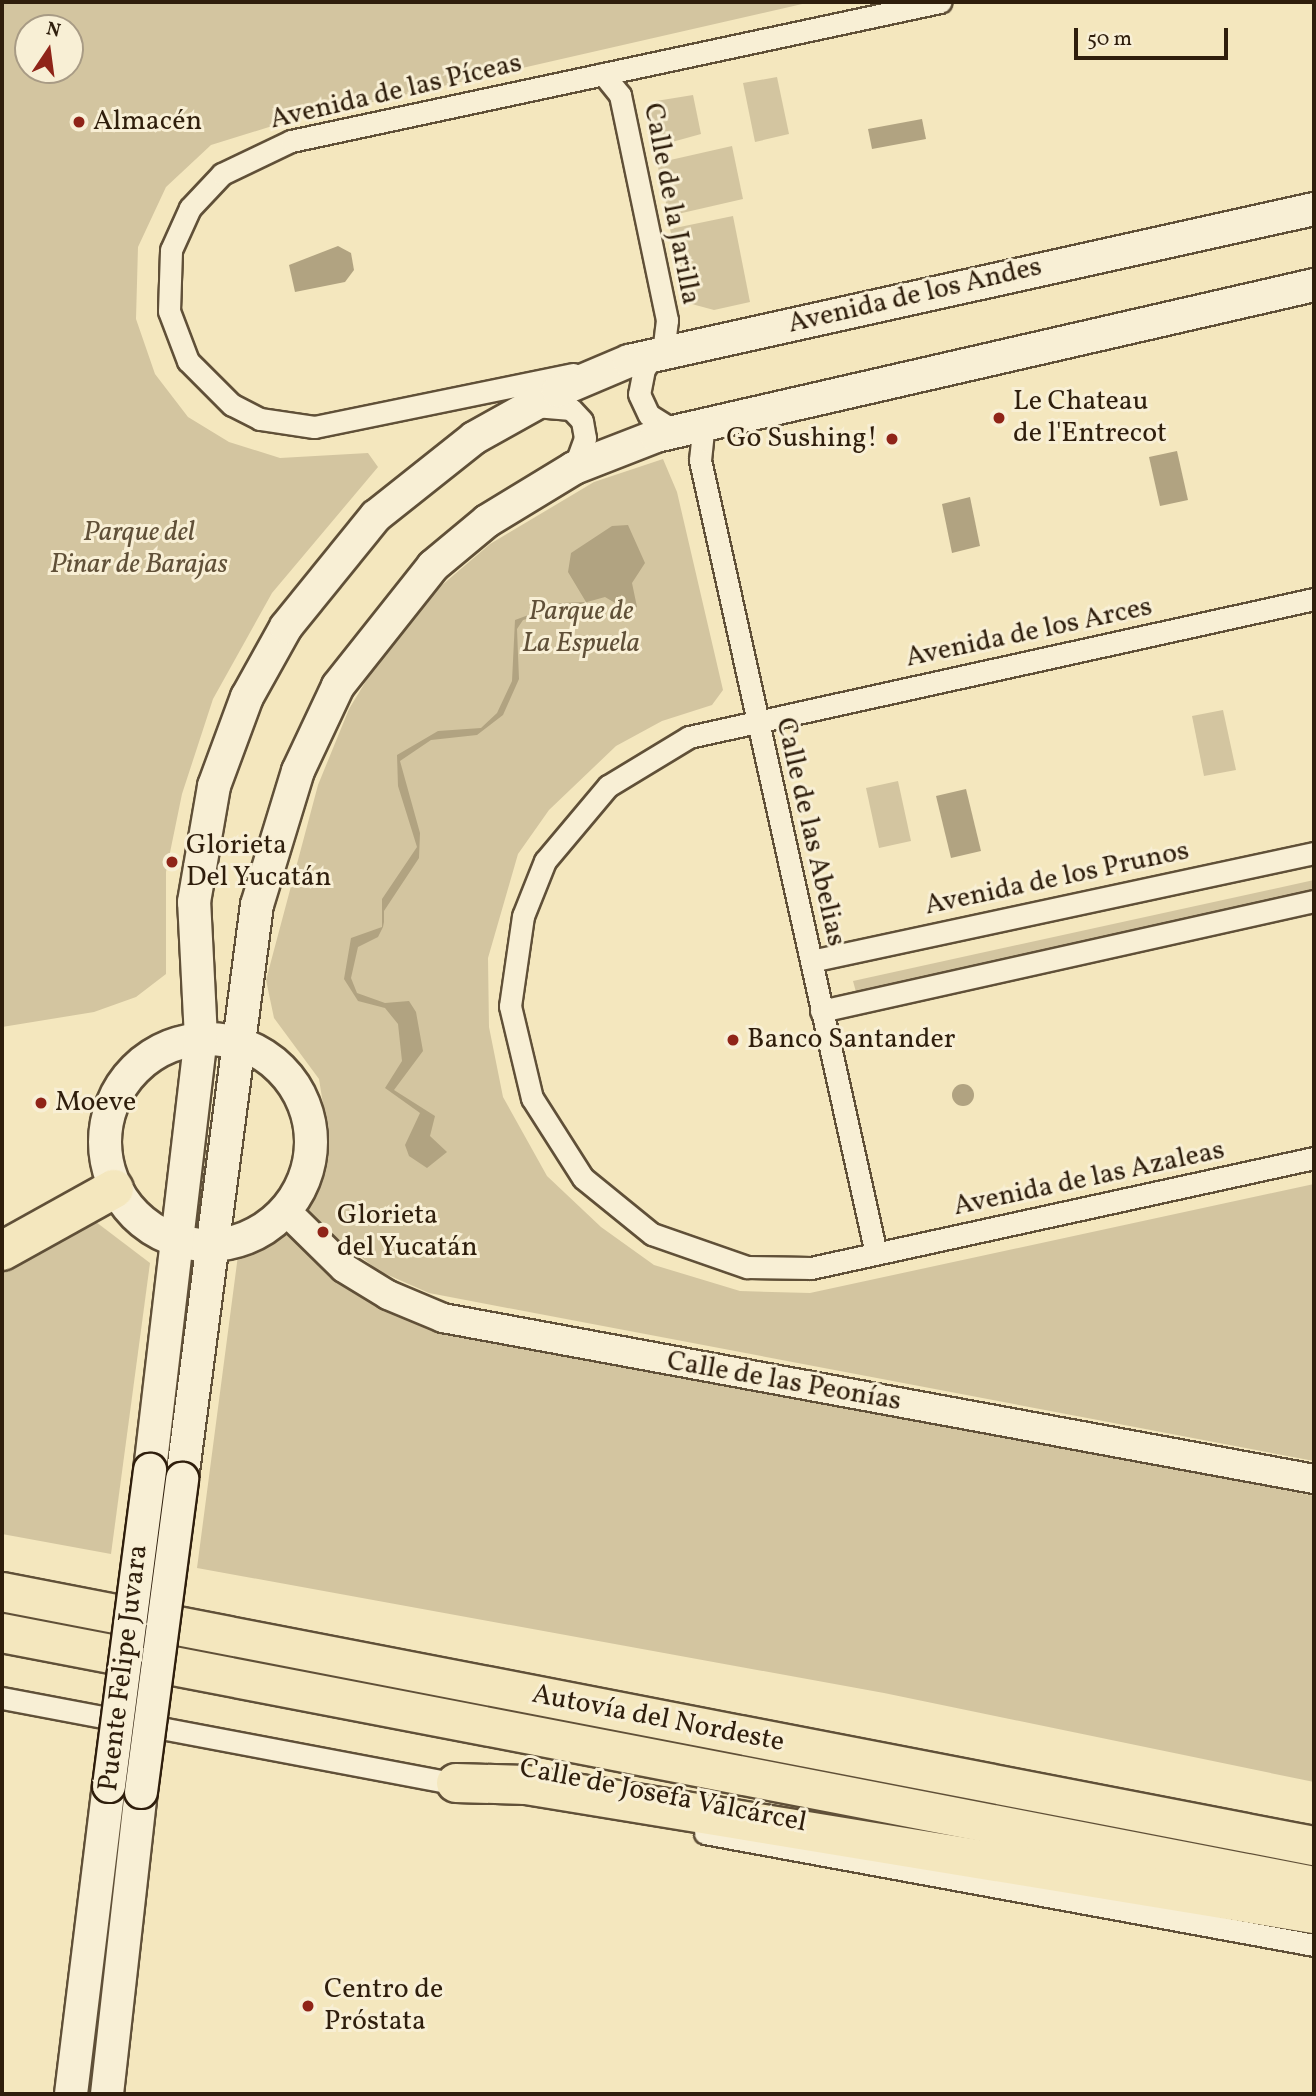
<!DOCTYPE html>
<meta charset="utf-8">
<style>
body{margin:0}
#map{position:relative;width:1316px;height:2096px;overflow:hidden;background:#f4e7be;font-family:Vollkorn,serif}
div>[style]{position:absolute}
.green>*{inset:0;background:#d3c5a0}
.water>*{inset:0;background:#b1a381}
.round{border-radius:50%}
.roads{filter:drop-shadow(2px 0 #605038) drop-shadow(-2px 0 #605038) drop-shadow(0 2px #605038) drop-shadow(0 -2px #605038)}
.minor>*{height:21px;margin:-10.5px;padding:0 10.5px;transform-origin:10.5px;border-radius:10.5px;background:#f8efd5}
.tertiary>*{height:28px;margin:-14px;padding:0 14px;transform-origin:14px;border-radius:14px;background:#f8efd5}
.secondary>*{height:32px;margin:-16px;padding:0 16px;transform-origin:16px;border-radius:16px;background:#f8efd5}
.secondary>.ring{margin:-16px;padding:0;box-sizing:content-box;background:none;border:32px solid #f8efd5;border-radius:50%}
.motorway>*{height:38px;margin:-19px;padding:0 19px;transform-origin:19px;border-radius:19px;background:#f4e7be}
.bridges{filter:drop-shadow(2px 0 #2f1e0c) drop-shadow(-2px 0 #2f1e0c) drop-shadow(0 2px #2f1e0c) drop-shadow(0 -2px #2f1e0c)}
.secondary-bridge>*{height:32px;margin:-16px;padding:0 16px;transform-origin:16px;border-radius:16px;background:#f8efd5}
.dots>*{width:19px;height:19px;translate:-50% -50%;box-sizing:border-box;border:4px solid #f8efd5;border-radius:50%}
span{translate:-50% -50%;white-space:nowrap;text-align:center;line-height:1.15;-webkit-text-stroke:6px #f8efd5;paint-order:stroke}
.street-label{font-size:28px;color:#2f1e0c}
.poi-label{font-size:28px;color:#2f1e0c}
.left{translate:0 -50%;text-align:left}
.right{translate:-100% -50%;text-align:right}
.park-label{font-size:28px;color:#605038;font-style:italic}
.frame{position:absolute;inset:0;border:4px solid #2f1e0c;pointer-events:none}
.north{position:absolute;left:14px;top:14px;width:70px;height:70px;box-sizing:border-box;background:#f8efd5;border:2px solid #a89b85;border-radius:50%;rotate:13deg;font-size:19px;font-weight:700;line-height:28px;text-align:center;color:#2f1e0c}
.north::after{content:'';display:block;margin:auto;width:24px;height:32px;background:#8f2418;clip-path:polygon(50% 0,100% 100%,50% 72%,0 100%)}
.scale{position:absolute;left:1074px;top:28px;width:154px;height:32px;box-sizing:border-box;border:4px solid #2f1e0c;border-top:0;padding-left:9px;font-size:21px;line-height:24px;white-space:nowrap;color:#2f1e0c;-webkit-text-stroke:5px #f8efd5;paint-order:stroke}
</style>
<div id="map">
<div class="green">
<i style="clip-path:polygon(evenodd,2px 2px,811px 2px,285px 122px,211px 145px,166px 187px,138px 247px,136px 319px,155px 374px,188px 417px,229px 442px,280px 458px,368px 453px,378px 467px,272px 593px,213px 699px,182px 794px,166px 872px,166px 974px,136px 997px,94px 1012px,2px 1027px,2px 2px,28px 28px,70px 28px,70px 70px,28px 70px,28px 28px)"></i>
<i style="clip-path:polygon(777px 77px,789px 134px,755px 142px,743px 83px)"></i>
<i style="clip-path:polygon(693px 95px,701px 134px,654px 147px,647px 118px,656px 101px)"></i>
<i style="clip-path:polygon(732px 146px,743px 199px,669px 216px,657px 163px)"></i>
<i style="clip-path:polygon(733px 216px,750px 302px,714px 310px,688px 303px,670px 229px)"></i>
<i style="clip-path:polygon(663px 459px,677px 492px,723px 690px,712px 705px,662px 721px,616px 746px,549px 810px,518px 854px,488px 958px,489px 1027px,503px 1097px,547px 1176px,601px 1227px,654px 1265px,740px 1291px,810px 1293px,1314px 1184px,1314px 1461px,429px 1293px,379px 1271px,306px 1214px,319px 1175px,323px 1104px,319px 1079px,274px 1018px,266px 980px,318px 785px,349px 709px,386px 648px,428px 597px,490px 544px,594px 482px)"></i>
<i style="clip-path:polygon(1223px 710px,1236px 770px,1204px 776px,1192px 716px)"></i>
<i style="clip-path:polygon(898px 781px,911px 841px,879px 848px,866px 788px)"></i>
<i style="clip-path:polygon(1314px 880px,1314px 889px,856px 992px,853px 981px)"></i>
<i style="clip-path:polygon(96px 1222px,150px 1263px,111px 1554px,2px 1534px,2px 1271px)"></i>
<i style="clip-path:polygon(281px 1229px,389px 1308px,1314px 1496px,1314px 1782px,884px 1693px,197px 1568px,240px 1240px)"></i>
</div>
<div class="water">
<i style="clip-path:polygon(922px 119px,926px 139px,872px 149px,868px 129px)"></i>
<i style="clip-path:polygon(338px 246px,351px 253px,354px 270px,345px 282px,295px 292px,289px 265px)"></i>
<i style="clip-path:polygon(1177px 451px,1188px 500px,1160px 506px,1149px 457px)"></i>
<i style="clip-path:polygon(970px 497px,980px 546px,952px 553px,942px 504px)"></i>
<i style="clip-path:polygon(628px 525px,645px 563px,632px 583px,637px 607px,627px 610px,605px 597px,523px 620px,517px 629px,519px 679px,503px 715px,477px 735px,431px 740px,400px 761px,420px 833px,419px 858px,384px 911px,384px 922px,383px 927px,378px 937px,358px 947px,351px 978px,357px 993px,385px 1003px,409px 1001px,416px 1012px,423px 1051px,394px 1090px,435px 1116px,430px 1136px,447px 1152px,427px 1168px,409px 1156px,405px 1145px,420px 1113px,385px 1088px,402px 1061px,398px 1024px,385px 1008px,358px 1001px,344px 979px,351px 938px,382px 927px,382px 899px,417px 847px,398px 786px,397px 755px,438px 731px,481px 728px,497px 713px,512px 681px,515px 620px,561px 603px,586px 602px,568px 572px,571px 553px,612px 526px)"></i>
<i style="clip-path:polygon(966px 789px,981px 851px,951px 858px,936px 796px)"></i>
<i class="round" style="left:952px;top:1084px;width:22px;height:22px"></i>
</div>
<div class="roads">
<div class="minor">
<i style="left:603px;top:74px;width:27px;rotate:51deg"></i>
<i style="left:620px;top:95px;width:230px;rotate:78.2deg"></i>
<i style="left:667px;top:320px;width:24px;rotate:97deg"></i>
<i style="left:664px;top:344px;width:32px;rotate:129deg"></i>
<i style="left:644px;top:369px;width:25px;rotate:101deg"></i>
<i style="left:639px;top:394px;width:23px;rotate:65deg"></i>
<i style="left:649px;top:415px;width:31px;rotate:32deg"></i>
<i style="left:573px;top:374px;width:264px;rotate:168.4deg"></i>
<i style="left:314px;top:427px;width:55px;rotate:-171.6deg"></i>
<i style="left:260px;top:419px;width:31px;rotate:-153deg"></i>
<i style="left:232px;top:405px;width:62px;rotate:-135deg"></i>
<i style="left:188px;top:361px;width:53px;rotate:-110.8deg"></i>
<i style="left:169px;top:311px;width:61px;rotate:-88.1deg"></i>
<i style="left:171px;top:250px;width:46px;rotate:-65.7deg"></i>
<i style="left:190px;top:208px;width:47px;rotate:-46.7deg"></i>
<i style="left:222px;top:174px;width:76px;rotate:-25.6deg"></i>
<i style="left:291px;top:141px;width:664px;rotate:-12.09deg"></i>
<i style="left:535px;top:406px;width:36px;rotate:5deg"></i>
<i style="left:571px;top:409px;width:16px;rotate:47deg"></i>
<i style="left:582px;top:421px;width:17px;rotate:80deg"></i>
<i style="left:585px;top:438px;width:32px;rotate:110deg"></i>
<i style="left:704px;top:422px;width:38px;rotate:96deg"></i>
<i style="left:700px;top:460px;width:813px;rotate:77.5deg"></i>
<i style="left:1314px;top:599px;width:640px;rotate:167.55deg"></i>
<i style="left:689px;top:737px;width:95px;rotate:148.8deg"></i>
<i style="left:608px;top:786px;width:98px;rotate:130deg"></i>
<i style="left:545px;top:861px;width:59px;rotate:111.8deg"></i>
<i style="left:523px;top:916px;width:91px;rotate:98.2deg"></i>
<i style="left:510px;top:1006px;width:95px;rotate:76.6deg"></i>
<i style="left:532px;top:1098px;width:95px;rotate:57.5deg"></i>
<i style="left:583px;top:1178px;width:89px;rotate:39.1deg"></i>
<i style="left:652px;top:1234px;width:101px;rotate:19.2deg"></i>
<i style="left:747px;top:1267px;width:64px;rotate:0.9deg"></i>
<i style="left:811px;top:1268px;width:515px;rotate:-12.34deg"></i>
<i style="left:811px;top:961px;width:514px;rotate:-12.12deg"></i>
<i style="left:821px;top:1011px;width:505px;rotate:-12.58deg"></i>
<i style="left:2px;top:1698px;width:470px;rotate:10.7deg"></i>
<i style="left:705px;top:1833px;width:619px;rotate:10.42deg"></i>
</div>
<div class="tertiary">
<i style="left:286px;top:1211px;width:81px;rotate:44.5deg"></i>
<i style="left:344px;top:1268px;width:52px;rotate:31.5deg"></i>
<i style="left:388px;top:1295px;width:60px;rotate:22.7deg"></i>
<i style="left:443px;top:1318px;width:886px;rotate:10.47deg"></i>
</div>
<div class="secondary">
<i class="ring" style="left:105px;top:1039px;width:174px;height:174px"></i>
<i style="left:150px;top:1470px;width:435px;rotate:-83.3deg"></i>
<i style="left:201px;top:1038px;width:136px;rotate:-92.9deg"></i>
<i style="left:194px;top:902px;width:118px;rotate:-80.2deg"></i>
<i style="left:214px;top:786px;width:95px;rotate:-69.7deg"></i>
<i style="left:247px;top:697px;width:80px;rotate:-60.9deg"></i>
<i style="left:286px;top:627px;width:143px;rotate:-51deg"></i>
<i style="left:376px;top:516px;width:125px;rotate:-38.5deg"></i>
<i style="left:474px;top:438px;width:96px;rotate:-29.2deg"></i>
<i style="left:558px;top:391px;width:77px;rotate:-22.9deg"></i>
<i style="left:629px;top:361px;width:702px;rotate:-12.51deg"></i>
<i style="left:182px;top:1479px;width:579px;rotate:-82.56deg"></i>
<i style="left:257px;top:905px;width:140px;rotate:-73deg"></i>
<i style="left:298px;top:771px;width:94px;rotate:-64.8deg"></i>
<i style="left:338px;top:686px;width:153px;rotate:-51.6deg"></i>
<i style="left:433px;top:566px;width:70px;rotate:-39.8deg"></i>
<i style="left:487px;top:521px;width:102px;rotate:-31.3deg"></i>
<i style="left:574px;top:468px;width:88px;rotate:-21.3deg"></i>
<i style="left:656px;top:436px;width:675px;rotate:-12.92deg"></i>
<i style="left:71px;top:2094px;width:310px;rotate:-83deg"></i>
<i style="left:107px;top:2094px;width:304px;rotate:-83.6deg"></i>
</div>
<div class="motorway">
<i style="left:2px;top:1251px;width:128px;rotate:-29deg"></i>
<i style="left:2px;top:1592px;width:1336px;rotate:10.96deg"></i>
<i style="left:2px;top:1633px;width:1336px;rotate:10.91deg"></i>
<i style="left:456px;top:1783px;width:70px;rotate:1.6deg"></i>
<i style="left:526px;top:1785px;width:798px;rotate:9.3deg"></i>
</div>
</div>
<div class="bridges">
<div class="secondary-bridge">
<i style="left:109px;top:1786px;width:319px;rotate:-82.6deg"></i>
<i style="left:141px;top:1792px;width:316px;rotate:-82.5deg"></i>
</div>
</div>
<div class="dots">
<i style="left:79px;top:122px;background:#8f2418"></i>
<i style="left:999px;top:418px;background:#8f2418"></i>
<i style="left:892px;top:439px;background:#8f2418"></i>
<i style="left:172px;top:862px;background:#8f2418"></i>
<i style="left:733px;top:1040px;background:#8f2418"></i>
<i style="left:41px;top:1103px;background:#8f2418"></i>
<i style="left:323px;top:1232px;background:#8f2418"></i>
<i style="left:308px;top:2006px;background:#8f2418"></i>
</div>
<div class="street-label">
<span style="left:396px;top:92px;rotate:-13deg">Avenida de las Píceas</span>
<span style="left:671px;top:204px;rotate:79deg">Calle de la Jarilla</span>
<span style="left:915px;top:296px;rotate:-13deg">Avenida de los Andes</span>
<span style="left:1029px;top:633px;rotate:-12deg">Avenida de los Arces</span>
<span style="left:810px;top:832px;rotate:77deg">Calle de las Abelias</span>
<span style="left:1057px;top:879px;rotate:-12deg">Avenida de los Prunos</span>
<span style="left:1089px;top:1179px;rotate:-12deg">Avenida de las Azaleas</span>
<span style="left:784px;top:1382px;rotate:10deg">Calle de las Peonías</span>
<span style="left:124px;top:1668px;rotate:-83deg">Puente Felipe Juvara</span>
<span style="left:658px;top:1719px;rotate:11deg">Autovía del Nordeste</span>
<span style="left:663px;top:1796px;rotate:11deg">Calle de Josefa Valcárcel</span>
</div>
<div class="poi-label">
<span class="left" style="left:93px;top:122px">Almacén</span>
<span class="left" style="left:1013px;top:418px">Le Chateau<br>de l'Entrecot</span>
<span class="right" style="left:878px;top:439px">Go Sushing!</span>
<span class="left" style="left:186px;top:862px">Glorieta<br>Del Yucatán</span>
<span class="left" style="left:747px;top:1040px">Banco Santander</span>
<span class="left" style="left:55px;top:1103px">Moeve</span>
<span class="left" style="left:337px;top:1232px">Glorieta<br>del Yucatán</span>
<span class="left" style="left:324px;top:2006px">Centro de<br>Próstata</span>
</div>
<div class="park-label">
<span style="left:139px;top:549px">Parque del<br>Pinar de Barajas</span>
<span style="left:581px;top:628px">Parque de<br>La Espuela</span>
</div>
<div class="frame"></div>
<div class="north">N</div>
<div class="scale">50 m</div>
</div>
